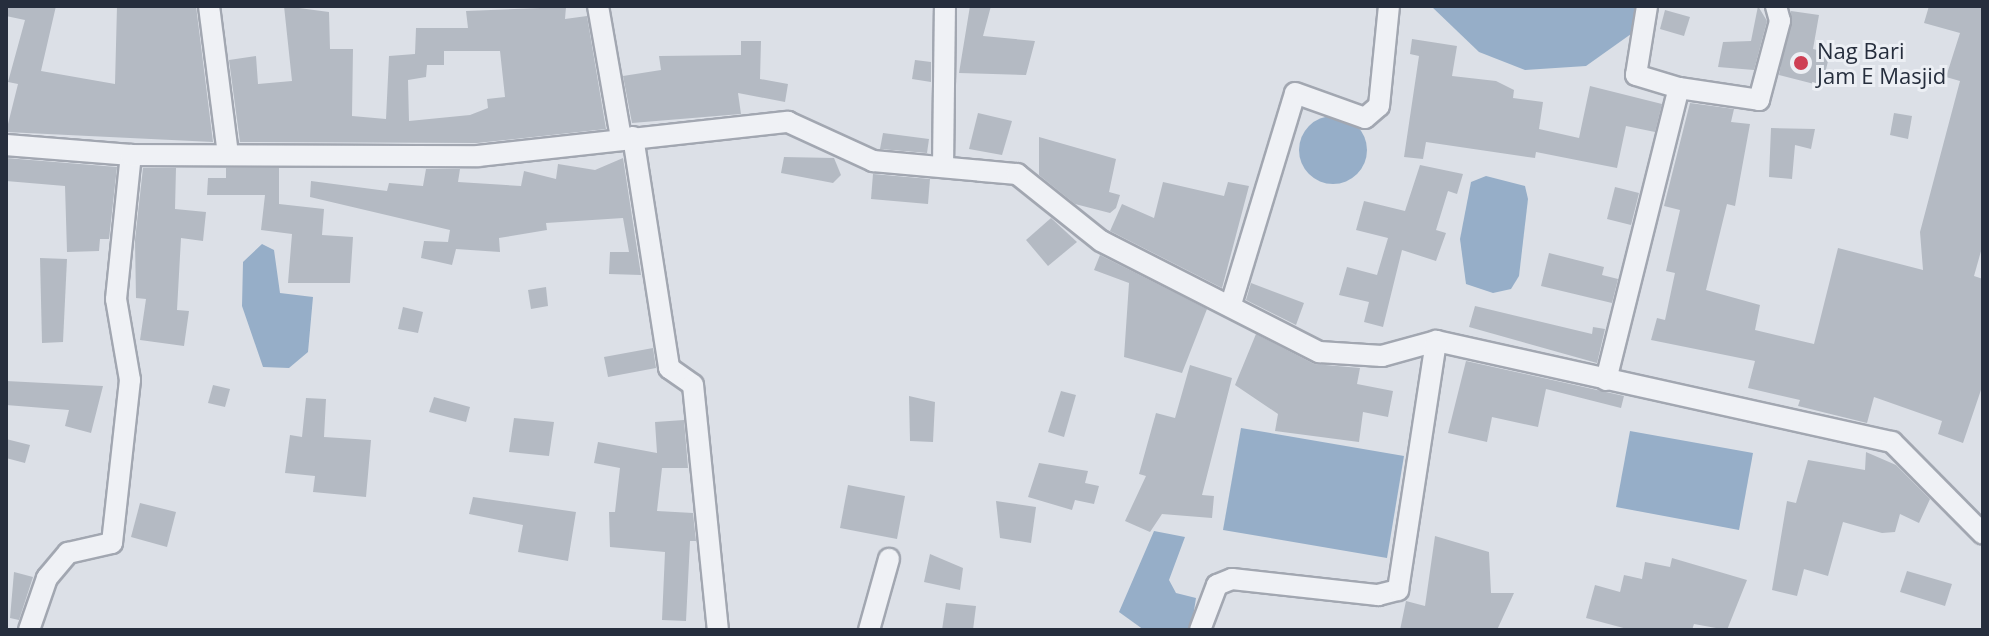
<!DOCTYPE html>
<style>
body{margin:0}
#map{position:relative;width:1989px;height:636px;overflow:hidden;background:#dce0e7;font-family:"Open Sans",sans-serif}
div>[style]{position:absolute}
.water>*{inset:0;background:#96aec8}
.round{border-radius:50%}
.building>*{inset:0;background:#b4bac3}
.roads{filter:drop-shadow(2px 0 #a2a7b1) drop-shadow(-2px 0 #a2a7b1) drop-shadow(0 2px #a2a7b1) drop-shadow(0 -2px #a2a7b1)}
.minor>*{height:20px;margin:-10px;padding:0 10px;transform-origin:10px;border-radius:10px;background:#eff1f5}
.dots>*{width:22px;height:22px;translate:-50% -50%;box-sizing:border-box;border:4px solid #eceff4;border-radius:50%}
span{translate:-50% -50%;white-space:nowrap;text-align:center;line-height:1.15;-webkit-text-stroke:6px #eceff4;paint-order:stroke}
.poi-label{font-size:22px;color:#262e3d}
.left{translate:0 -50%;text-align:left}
.frame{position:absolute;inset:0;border:8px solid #262e3d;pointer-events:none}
</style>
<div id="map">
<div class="water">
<i style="clip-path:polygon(1431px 6px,1641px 6px,1631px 34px,1586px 66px,1525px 70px,1479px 52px)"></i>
<i class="round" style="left:1299px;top:116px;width:68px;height:68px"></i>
<i style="clip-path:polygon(1486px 176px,1525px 186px,1528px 199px,1519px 276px,1511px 289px,1493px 293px,1466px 284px,1460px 239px,1471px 182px)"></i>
<i style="clip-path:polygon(262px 244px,274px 250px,280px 293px,313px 297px,308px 352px,289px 368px,263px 367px,242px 306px,243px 262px)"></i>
<i style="clip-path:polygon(1241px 428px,1404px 456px,1387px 558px,1223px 530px)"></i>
<i style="clip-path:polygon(1630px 431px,1753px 453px,1739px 530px,1616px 507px)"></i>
<i style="clip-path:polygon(1154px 531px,1185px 537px,1169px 580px,1176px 593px,1196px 598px,1191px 630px,1144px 630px,1119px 612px)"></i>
</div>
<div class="building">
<i style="clip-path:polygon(6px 6px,56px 6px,41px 71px,115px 84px,117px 6px,196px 6px,213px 142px,6px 132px,18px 84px,8px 82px,25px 20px,6px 16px)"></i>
<i style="clip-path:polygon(evenodd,284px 6px,329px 12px,330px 49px,353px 49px,352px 116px,386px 119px,389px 56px,415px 54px,416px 28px,468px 28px,466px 11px,566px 7px,565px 19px,587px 16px,606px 129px,477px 143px,240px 142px,229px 60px,256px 56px,258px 84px,292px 81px,284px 6px,444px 51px,500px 51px,505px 97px,487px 99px,488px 108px,470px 115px,409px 121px,408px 80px,426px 77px,427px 65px,444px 65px,444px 51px)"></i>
<i style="clip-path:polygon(970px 6px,991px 6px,983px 36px,1035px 41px,1026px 75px,959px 73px)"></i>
<i style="clip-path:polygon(1758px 6px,1767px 21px,1754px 70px,1718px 67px,1723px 42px,1751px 41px)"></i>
<i style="clip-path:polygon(1929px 6px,1983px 6px,1983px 244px,1974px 276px,1983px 279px,1983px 384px,1963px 443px,1938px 434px,1942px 421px,1874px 397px,1867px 423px,1798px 406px,1800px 400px,1748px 388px,1755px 361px,1651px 340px,1657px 318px,1665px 320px,1675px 273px,1666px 271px,1680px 210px,1664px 206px,1690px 103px,1734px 109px,1731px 122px,1750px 124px,1735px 206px,1727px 204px,1706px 290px,1760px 305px,1755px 330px,1814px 344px,1838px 248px,1923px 270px,1920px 232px,1960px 81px,1946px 77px,1960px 33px,1924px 23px)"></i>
<i style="clip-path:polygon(1665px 10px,1690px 17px,1684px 36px,1660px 29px)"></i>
<i style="clip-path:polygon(1791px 11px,1819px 15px,1813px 49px,1830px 53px,1822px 86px,1779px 75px)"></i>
<i style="clip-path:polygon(1412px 39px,1457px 46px,1452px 76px,1496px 81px,1514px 90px,1513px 98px,1543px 102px,1539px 129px,1579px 138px,1590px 86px,1662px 104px,1655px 132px,1626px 126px,1617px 168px,1536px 152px,1535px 158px,1426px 142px,1423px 159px,1404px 157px,1419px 56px,1410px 54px)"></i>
<i style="clip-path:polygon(741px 41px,761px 41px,760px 79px,788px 84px,785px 102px,738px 93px,741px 114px,632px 123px,623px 76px,661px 70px,659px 56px,741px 55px)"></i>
<i style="clip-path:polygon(915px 60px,931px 62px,931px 82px,912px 79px)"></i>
<i style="clip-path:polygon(978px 113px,1012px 121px,1002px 155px,969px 149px)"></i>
<i style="clip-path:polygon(1894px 113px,1912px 116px,1908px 139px,1890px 135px)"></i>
<i style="clip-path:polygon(1771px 128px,1815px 129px,1811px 149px,1795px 145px,1792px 179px,1769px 177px)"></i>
<i style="clip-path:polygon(883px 133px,929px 139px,927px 153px,880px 149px)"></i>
<i style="clip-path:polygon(1039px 137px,1116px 159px,1109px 192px,1120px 195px,1116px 208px,1110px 213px,1075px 204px,1039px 175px)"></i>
<i style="clip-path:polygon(784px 157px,834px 158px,841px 175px,833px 183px,781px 173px)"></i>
<i style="clip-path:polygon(6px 158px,117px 167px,109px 239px,100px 239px,99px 251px,67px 252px,65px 186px,6px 181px)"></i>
<i style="clip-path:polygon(623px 158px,641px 275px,609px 274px,610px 252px,629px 252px,623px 218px,546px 223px,547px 230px,499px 238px,500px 252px,456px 249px,452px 265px,421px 258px,424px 241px,448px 242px,450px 230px,310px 197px,311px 181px,387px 191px,389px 183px,423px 186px,426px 169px,460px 169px,458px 182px,521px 186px,524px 171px,556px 179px,558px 164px,595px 170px)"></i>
<i style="clip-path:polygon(1420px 165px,1463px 174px,1457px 194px,1448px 191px,1436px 230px,1446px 233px,1436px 261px,1402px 250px,1383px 327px,1364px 322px,1369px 302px,1339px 295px,1347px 267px,1377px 275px,1388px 238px,1356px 230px,1364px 201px,1405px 211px)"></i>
<i style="clip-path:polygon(143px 168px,176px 168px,175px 209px,206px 212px,203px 241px,181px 238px,177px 310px,189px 311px,184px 346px,140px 340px,146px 299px,136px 298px,135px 240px)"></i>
<i style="clip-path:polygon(226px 168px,279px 168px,279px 204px,324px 209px,322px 235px,353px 237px,350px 283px,288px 283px,292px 234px,261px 230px,265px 195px,207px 195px,208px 178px,226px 178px)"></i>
<i style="clip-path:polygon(873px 174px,930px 179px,928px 204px,871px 199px)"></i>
<i style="clip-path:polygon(1163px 182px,1224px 196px,1228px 182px,1249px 186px,1222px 288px,1110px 231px,1122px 204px,1154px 218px)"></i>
<i style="clip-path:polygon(1615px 187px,1639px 193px,1631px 225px,1607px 219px)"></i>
<i style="clip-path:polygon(1051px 218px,1077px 242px,1048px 266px,1026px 240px)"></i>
<i style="clip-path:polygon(1549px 253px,1604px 267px,1602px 275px,1618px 279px,1612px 303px,1541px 286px)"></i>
<i style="clip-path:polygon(1100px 255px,1207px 309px,1182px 373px,1124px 357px,1129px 283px,1094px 270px)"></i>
<i style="clip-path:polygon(40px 258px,67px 259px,63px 342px,42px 343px)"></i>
<i style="clip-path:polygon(1251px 283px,1304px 303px,1296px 325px,1246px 300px)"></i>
<i style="clip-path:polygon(546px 287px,548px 306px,531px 309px,528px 290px)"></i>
<i style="clip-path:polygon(1475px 306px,1592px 334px,1593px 327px,1605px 329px,1597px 363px,1469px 327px)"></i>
<i style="clip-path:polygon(403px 307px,423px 312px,418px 333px,398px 329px)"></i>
<i style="clip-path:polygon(1256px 334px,1314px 364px,1360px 368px,1357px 384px,1393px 391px,1388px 417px,1363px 412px,1359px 442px,1275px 431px,1278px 414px,1235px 385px)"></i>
<i style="clip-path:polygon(653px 348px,656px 368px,608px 377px,604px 357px)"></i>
<i style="clip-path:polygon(1466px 361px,1624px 396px,1621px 408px,1546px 389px,1538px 427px,1492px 417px,1487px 442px,1448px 433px)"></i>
<i style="clip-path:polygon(1190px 365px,1232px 378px,1202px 495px,1214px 496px,1212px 518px,1162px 514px,1150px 532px,1125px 521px,1146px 476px,1139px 474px,1156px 413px,1175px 418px)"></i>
<i style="clip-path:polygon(6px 381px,103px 386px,91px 433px,65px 426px,69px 410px,6px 405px)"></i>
<i style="clip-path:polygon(213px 385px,230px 389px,225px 407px,208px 403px)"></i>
<i style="clip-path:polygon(1061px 391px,1076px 395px,1064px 437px,1048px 432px)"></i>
<i style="clip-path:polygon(909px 396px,935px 402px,933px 442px,910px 441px)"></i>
<i style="clip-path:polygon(434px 397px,470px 407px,466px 422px,429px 412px)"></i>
<i style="clip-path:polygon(306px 398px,326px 399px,324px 437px,371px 440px,366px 497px,313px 492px,315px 476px,285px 473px,290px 435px,302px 437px)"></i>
<i style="clip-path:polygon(514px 418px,554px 422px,549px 456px,509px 452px)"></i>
<i style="clip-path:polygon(684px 420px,688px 468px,662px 468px,657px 511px,693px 513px,696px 541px,690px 541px,686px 621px,662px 620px,665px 552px,610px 547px,609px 512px,615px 512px,620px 468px,594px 463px,598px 442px,657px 453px,655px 422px)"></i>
<i style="clip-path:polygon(6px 439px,30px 445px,25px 463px,6px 458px)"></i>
<i style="clip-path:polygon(1866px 452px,1896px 465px,1930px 499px,1919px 523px,1900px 514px,1895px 532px,1882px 533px,1843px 522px,1828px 576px,1804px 569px,1797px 596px,1772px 590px,1787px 501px,1796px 503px,1808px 460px,1865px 470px)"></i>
<i style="clip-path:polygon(1039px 463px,1088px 471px,1085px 483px,1099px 486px,1094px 504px,1075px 500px,1072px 510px,1028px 497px)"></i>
<i style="clip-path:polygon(848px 485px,905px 496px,897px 539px,840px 528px)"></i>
<i style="clip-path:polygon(473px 497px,576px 512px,568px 561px,518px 552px,523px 525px,469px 514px)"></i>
<i style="clip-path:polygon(996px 501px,1036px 507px,1031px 543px,1000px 538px)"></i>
<i style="clip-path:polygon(140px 503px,176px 512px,167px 547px,131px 537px)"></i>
<i style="clip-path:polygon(1435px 536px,1489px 552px,1491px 593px,1514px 593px,1497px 630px,1400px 630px,1406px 601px,1425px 606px)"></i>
<i style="clip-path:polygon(930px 554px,963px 568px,960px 590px,924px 582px)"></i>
<i style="clip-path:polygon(1672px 558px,1747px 580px,1727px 630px,1694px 624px,1692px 630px,1631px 630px,1586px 618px,1595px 585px,1620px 592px,1624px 575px,1642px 579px,1645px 562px,1670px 567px)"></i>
<i style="clip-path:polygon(1907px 571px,1952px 584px,1945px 606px,1900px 592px)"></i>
<i style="clip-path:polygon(14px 572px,33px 577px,19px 620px,10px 618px)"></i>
<i style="clip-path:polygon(946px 603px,976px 606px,973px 630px,942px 630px)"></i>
</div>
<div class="roads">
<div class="minor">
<i style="left:209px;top:6px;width:149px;rotate:82.7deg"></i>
<i style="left:598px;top:6px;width:134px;rotate:80.1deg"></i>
<i style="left:1679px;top:88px;width:81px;rotate:8.5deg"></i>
<i style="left:1759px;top:100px;width:82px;rotate:-75.1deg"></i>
<i style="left:1780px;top:21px;width:16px;rotate:-105deg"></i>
<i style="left:633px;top:137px;width:234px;rotate:81.1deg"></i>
<i style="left:669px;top:368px;width:29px;rotate:35deg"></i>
<i style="left:693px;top:385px;width:246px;rotate:84.2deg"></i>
<i style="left:6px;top:145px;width:125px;rotate:4.6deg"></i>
<i style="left:943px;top:167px;width:161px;rotate:-89.3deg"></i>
<i style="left:1231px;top:304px;width:220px;rotate:-73.1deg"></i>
<i style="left:1295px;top:93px;width:74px;rotate:19.7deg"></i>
<i style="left:1365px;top:118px;width:18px;rotate:-41deg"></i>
<i style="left:1379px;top:106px;width:100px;rotate:-84.3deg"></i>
<i style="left:1606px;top:380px;width:301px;rotate:-76deg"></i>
<i style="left:1679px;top:88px;width:45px;rotate:-163.2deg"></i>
<i style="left:1636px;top:75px;width:70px;rotate:-80.9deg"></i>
<i style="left:29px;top:630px;width:55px;rotate:-70.9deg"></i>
<i style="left:47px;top:578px;width:33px;rotate:-50deg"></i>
<i style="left:68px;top:553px;width:45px;rotate:-12.8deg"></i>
<i style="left:112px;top:543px;width:164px;rotate:-83.7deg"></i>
<i style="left:130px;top:380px;width:82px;rotate:-99.8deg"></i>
<i style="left:116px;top:299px;width:145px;rotate:-84.1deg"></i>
<i style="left:131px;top:155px;width:347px;rotate:0.2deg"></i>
<i style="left:478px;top:156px;width:312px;rotate:-6.3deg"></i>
<i style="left:788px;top:122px;width:94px;rotate:24.6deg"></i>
<i style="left:873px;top:161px;width:145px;rotate:5.2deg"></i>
<i style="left:1017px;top:174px;width:107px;rotate:38.6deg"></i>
<i style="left:1101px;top:241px;width:245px;rotate:27deg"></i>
<i style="left:1319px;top:352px;width:63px;rotate:3.6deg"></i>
<i style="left:1382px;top:356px;width:56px;rotate:-15.5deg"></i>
<i style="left:1436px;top:341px;width:467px;rotate:12.5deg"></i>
<i style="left:1892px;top:442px;width:129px;rotate:45.3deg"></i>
<i style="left:869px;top:630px;width:74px;rotate:-74.3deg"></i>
<i style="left:1200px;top:630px;width:48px;rotate:-69.3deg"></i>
<i style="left:1217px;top:585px;width:16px;rotate:-22deg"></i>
<i style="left:1232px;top:579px;width:147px;rotate:6.3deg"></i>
<i style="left:1378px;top:595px;width:21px;rotate:-14deg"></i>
<i style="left:1398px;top:590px;width:252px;rotate:-81.3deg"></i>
</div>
</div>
<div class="dots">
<i style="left:1801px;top:63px;background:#ce3f54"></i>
</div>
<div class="poi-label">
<span class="left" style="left:1817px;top:63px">Nag Bari<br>Jam E Masjid</span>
</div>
<div class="frame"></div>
</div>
